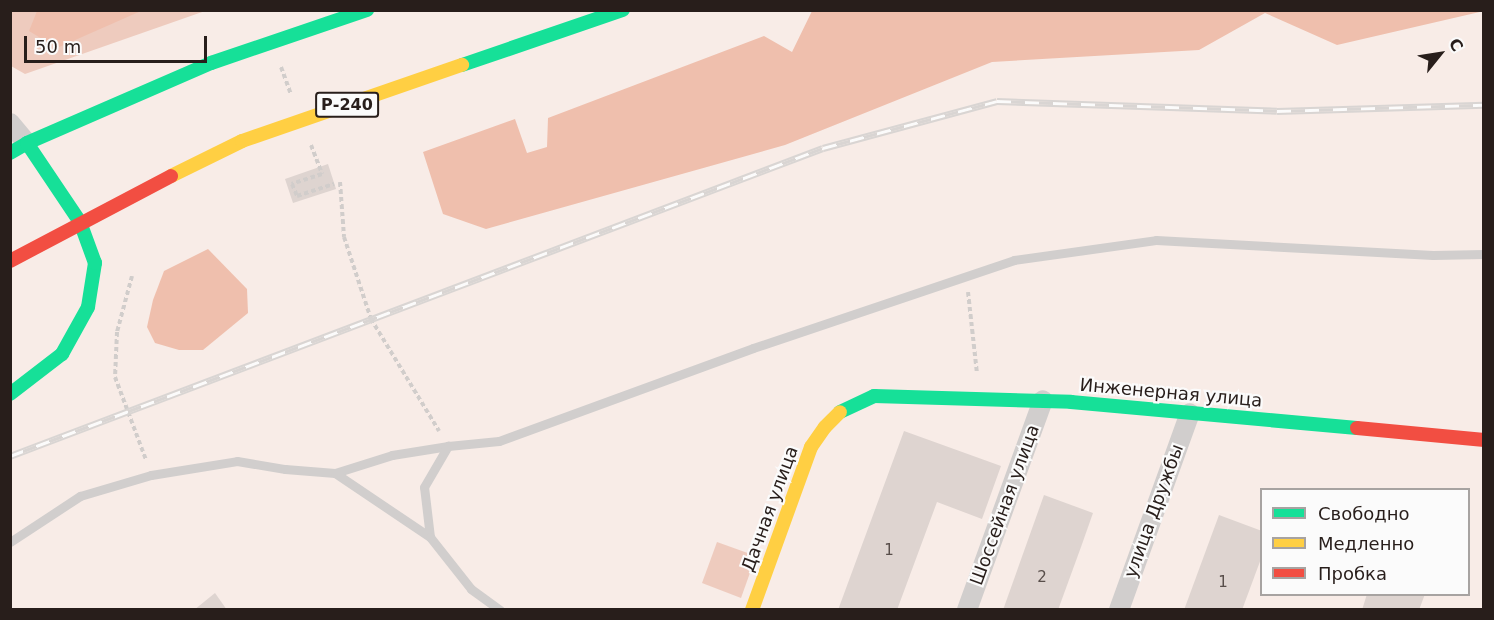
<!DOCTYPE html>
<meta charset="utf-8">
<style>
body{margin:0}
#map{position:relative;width:1494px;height:620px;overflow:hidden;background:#f8ece7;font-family:"DejaVu Sans",sans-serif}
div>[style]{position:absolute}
.green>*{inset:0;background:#eecbbe}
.forest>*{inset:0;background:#efbfad}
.building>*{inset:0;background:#ded4d0}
.path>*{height:4px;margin-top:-2px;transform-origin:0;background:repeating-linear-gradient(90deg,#d1cdcb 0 4.5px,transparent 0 7.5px)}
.lane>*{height:9px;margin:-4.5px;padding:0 4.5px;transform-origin:4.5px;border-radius:4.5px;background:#d1cecd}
.street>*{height:20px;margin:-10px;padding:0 10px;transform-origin:10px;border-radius:10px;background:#d1cecd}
.fast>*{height:14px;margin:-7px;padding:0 7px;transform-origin:7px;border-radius:7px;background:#16e098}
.slow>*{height:14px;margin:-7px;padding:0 7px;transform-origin:7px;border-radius:7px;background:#ffcf43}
.jam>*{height:14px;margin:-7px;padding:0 7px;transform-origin:7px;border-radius:7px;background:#f24e42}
.rail>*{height:7px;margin-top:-3.5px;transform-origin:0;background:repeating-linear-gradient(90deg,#fbfbfb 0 14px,#d9d5d3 0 28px);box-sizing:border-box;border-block:2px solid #d9d5d3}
span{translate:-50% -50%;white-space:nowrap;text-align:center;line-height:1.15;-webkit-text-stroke:4.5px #fbfbfb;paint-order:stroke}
.number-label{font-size:15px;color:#584e4a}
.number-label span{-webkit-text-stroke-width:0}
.shield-label span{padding:2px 4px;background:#fbfbfb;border:2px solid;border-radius:4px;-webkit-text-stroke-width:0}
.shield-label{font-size:16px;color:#281e1b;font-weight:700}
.street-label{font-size:18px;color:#281e1b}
.frame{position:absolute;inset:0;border:12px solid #281e1b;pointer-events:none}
.legend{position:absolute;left:1260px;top:488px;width:210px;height:108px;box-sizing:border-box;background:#fbfbfb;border:2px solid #a7a3a1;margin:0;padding:8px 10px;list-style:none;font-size:18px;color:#281e1b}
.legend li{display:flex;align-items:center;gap:12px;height:30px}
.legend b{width:30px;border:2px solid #a7a3a1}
.north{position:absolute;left:1410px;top:24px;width:60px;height:60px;-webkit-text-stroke:4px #fbfbfb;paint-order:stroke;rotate:60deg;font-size:16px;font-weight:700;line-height:24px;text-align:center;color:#281e1b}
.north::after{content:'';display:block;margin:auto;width:21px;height:27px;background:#281e1b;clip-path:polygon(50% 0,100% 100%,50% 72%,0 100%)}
.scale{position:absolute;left:24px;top:36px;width:183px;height:27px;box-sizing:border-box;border:3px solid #281e1b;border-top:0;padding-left:8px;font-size:18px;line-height:21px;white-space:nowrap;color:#281e1b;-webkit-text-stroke:4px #fbfbfb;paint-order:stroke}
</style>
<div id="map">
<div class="green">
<i style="clip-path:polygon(11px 11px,205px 11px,25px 74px,11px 66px)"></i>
<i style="clip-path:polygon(717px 542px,756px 556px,741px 598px,702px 583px)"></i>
</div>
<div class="forest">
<i style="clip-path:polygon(37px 11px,37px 10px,141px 11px,57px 48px,29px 31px)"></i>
<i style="clip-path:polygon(812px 11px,1483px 10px,1484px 11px,1337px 45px,1265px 13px,1199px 50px,992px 62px,785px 145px,486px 229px,443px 214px,423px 152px,515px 119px,527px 153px,547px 147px,548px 118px,764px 36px,792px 52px)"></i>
<i style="clip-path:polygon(208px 249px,247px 289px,248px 313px,203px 350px,179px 350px,155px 343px,147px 327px,153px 300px,164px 271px)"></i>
</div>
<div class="building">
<i style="clip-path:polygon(328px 164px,336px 189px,293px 203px,285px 179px)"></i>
<i style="clip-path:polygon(904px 431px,1001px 466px,982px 519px,937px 502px,897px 610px,838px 610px)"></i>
<i style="clip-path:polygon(1044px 495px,1093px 513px,1081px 547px,1058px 610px,1003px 610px)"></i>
<i style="clip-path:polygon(1219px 515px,1262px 531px,1262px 556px,1242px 610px,1184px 610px)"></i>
<i style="clip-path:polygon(215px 593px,227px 610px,194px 610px)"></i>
<i style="clip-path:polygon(1367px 594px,1425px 594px,1419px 610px,1362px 610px)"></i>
</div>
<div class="path">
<i style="left:281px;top:67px;width:29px;rotate:70deg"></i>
<i style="left:311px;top:145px;width:31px;rotate:69deg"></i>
<i style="left:322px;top:174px;width:32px;rotate:162deg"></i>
<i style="left:292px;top:184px;width:13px;rotate:67deg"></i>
<i style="left:297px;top:196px;width:39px;rotate:-18deg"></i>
<i style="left:340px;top:182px;width:55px;rotate:85.8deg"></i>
<i style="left:344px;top:237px;width:86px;rotate:71.8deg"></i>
<i style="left:371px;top:319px;width:131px;rotate:58.7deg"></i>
<i style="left:132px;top:276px;width:58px;rotate:105deg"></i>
<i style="left:117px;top:332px;width:45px;rotate:92.5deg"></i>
<i style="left:115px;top:377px;width:89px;rotate:69.5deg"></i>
<i style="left:968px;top:292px;width:82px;rotate:83.7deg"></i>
</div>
<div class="lane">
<i style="left:335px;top:473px;width:60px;rotate:-17.5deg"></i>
<i style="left:392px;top:455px;width:57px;rotate:-9.1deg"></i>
<i style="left:448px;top:446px;width:51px;rotate:-5.6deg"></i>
<i style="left:499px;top:441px;width:270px;rotate:-20.1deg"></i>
<i style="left:753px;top:348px;width:275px;rotate:-18.6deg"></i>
<i style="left:1014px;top:260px;width:143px;rotate:-8deg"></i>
<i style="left:1156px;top:240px;width:277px;rotate:3.1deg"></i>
<i style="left:1433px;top:255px;width:51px;rotate:-1.1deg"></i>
<i style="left:430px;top:537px;width:50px;rotate:-96.8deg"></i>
<i style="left:424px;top:487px;width:48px;rotate:-59.7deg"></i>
<i style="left:10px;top:542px;width:84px;rotate:-33.3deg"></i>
<i style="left:80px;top:496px;width:74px;rotate:-16.5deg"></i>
<i style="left:151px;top:475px;width:87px;rotate:-9.2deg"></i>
<i style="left:237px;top:461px;width:49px;rotate:9.5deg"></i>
<i style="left:285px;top:469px;width:50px;rotate:4.6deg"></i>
<i style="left:335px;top:473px;width:115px;rotate:34deg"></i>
<i style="left:430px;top:537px;width:66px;rotate:51.7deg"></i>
<i style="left:471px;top:589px;width:36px;rotate:36deg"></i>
</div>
<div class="street">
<i style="left:10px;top:123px;width:26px;rotate:50deg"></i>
<i style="left:967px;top:610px;width:223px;rotate:-70.1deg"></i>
<i style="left:1119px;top:610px;width:209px;rotate:-70.2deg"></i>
</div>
<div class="fast">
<i style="left:462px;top:65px;width:170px;rotate:-18.9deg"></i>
<i style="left:10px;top:153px;width:20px;rotate:-30deg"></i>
<i style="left:27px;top:143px;width:201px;rotate:-23.5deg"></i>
<i style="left:211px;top:63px;width:165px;rotate:-18.8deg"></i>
<i style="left:10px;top:394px;width:66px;rotate:-37.6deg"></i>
<i style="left:62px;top:354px;width:54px;rotate:-61deg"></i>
<i style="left:88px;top:307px;width:45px;rotate:-81deg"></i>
<i style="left:95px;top:263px;width:44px;rotate:-110.1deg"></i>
<i style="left:80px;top:222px;width:95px;rotate:-123.9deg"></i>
<i style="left:840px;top:412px;width:38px;rotate:-25deg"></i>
<i style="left:874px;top:396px;width:197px;rotate:1.7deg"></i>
<i style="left:1071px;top:402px;width:287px;rotate:5.2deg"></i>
</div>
<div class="slow">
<i style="left:171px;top:176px;width:79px;rotate:-26.2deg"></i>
<i style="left:242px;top:141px;width:233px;rotate:-19.1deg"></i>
<i style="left:752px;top:610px;width:173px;rotate:-70.1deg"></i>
<i style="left:811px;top:447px;width:24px;rotate:-55deg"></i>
<i style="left:825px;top:427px;width:21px;rotate:-45deg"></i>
</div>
<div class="jam">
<i style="left:10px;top:261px;width:182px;rotate:-27.8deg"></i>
<i style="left:1357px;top:428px;width:128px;rotate:5.4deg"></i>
</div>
<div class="rail">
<i style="left:10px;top:456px;width:869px;rotate:-20.75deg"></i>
<i style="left:823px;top:148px;width:180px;rotate:-15.1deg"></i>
<i style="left:997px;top:101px;width:280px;rotate:2deg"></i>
<i style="left:1277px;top:111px;width:207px;rotate:-1.7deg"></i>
</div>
<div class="number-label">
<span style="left:889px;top:551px">1</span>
<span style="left:1042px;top:578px">2</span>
<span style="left:1223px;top:583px">1</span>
</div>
<div class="shield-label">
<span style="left:347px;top:105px">Р-240</span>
</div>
<div class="street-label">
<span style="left:1171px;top:393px;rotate:5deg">Инженерная улица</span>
<span style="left:1005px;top:505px;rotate:-70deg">Шоссейная улица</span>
<span style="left:770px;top:509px;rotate:-70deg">Дачная улица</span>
<span style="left:1154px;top:511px;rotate:-70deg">улица Дружбы</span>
</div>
<div class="frame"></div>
<ul class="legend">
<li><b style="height:8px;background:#16e098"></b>Свободно</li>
<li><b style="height:8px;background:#ffcf43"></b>Медленно</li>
<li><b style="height:8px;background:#f24e42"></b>Пробка</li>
</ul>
<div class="north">С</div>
<div class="scale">50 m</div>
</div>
